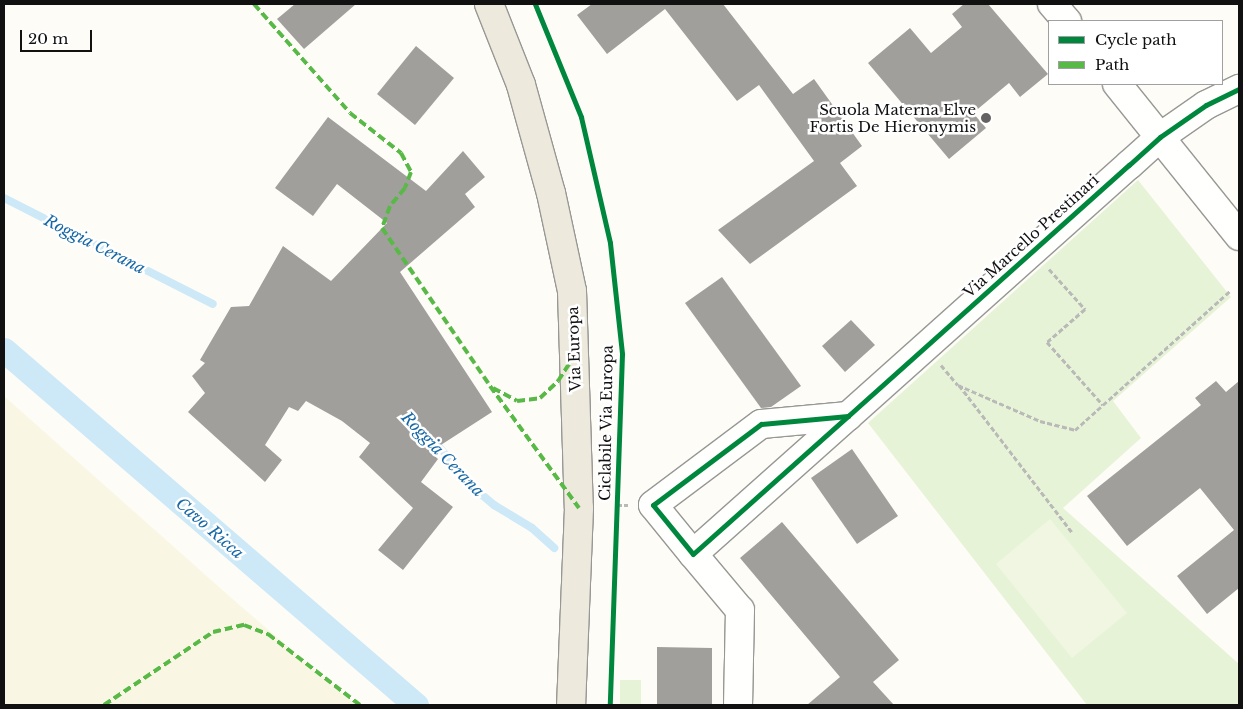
<!DOCTYPE html>
<style>
body{margin:0}
#map{position:relative;width:1243px;height:709px;overflow:hidden;background:#fdfcf7;font-family:"Libre Baskerville",serif}
div>[style]{position:absolute}
.farmland>*{inset:0;background:#f9f7e4}
.green>*{inset:0;background:#e7f3d7}
.pitch>*{inset:0;background:#f0f6e1}
.stream>*{height:8px;margin:-4px;padding:0 4px;transform-origin:4px;border-radius:4px;background:#cde8f7}
.canal>*{height:25px;margin:-12.5px;padding:0 12.5px;transform-origin:12.5px;border-radius:12.5px;background:#cde8f7}
.building>*{inset:0;background:#a19f9c}
.path>*{height:3px;margin-top:-1.5px;transform-origin:0;background:repeating-linear-gradient(90deg,#b9b9b8 0 5px,transparent 0 7.5px)}
.roads{filter:drop-shadow(1px 0 #979795) drop-shadow(-1px 0 #979795) drop-shadow(0 1px #979795) drop-shadow(0 -1px #979795)}
.minor>*{height:28px;margin:-14px;padding:0 14px;transform-origin:14px;border-radius:14px;background:#fffffe}
.major>*{height:28px;margin:-14px;padding:0 14px;transform-origin:14px;border-radius:14px;background:#ede9dc}
.quiet>*{height:4px;margin-top:-2px;transform-origin:0;background:repeating-linear-gradient(90deg,#58b947 0 8px,transparent 0 12px)}
.cycleway>*{height:5px;margin:-2.5px;padding:0 2.5px;transform-origin:2.5px;border-radius:2.5px;background:#00873e}
.dots>*{width:14px;height:14px;translate:-50% -50%;box-sizing:border-box;border:2px solid #fff;border-radius:50%}
span{translate:-50% -50%;white-space:nowrap;text-align:center;line-height:1.15;-webkit-text-stroke:5px #fff;paint-order:stroke}
.poi-label{font-size:15px;color:#111}
.right{translate:-100% -50%;text-align:right}
.street-label{font-size:15px;color:#111}
.water-label{font-size:16px;color:#1768a6;font-style:italic}
.frame{position:absolute;inset:0;border:5px solid #111;pointer-events:none}
.legend{position:absolute;left:1048px;top:20px;width:175px;height:65px;box-sizing:border-box;background:#fff;border:1px solid #a0a0a0;margin:0;padding:6px 9px;list-style:none;font-size:15px;color:#111}
.legend li{display:flex;align-items:center;gap:10px;height:25px}
.legend b{width:25px;border:1px solid #a0a0a0}
.scale{position:absolute;left:20px;top:30px;width:72px;height:22px;box-sizing:border-box;border:2px solid #111;border-top:0;padding-left:6px;font-size:15px;line-height:18px;white-space:nowrap;color:#111;-webkit-text-stroke:4px #fff;paint-order:stroke}
</style>
<div id="map">
<div class="farmland">
<i style="clip-path:polygon(4px 396px,236px 602px,356px 705px,4px 705px)"></i>
</div>
<div class="green">
<i style="clip-path:polygon(1138px 180px,1231px 297px,1113px 401px,1141px 438px,1063px 508px,1239px 664px,1239px 705px,1087px 705px,868px 423px)"></i>
<i style="clip-path:polygon(620px 680px,641px 680px,641px 705px,620px 705px)"></i>
</div>
<div class="pitch">
<i style="clip-path:polygon(1050px 519px,1127px 613px,1072px 658px,996px 564px)"></i>
</div>
<div class="stream">
<i style="left:4px;top:198px;width:234px;rotate:26.9deg"></i>
<i style="left:433px;top:440px;width:65px;rotate:49.4deg"></i>
<i style="left:475px;top:489px;width:25px;rotate:40deg"></i>
<i style="left:494px;top:505px;width:44px;rotate:31.2deg"></i>
<i style="left:532px;top:528px;width:30px;rotate:42deg"></i>
</div>
<div class="canal">
<i style="left:4px;top:350px;width:544px;rotate:40.75deg"></i>
</div>
<div class="building">
<i style="clip-path:polygon(295px 4px,356px 4px,304px 49px,277px 19px)"></i>
<i style="clip-path:polygon(592px 4px,723px 4px,793px 94px,814px 79px,862px 146px,840px 163px,857px 186px,750px 264px,718px 230px,814px 161px,759px 85px,737px 101px,665px 9px,607px 54px,577px 15px)"></i>
<i style="clip-path:polygon(964px 4px,988px 4px,1048px 74px,1020px 97px,1009px 83px,973px 113px,986px 128px,949px 159px,868px 63px,910px 28px,931px 53px,962px 27px,952px 14px)"></i>
<i style="clip-path:polygon(416px 46px,454px 78px,415px 125px,377px 94px)"></i>
<i style="clip-path:polygon(328px 117px,426px 191px,463px 151px,485px 177px,465px 194px,475px 207px,400px 272px,492px 412px,430px 452px,438px 459px,421px 482px,453px 507px,403px 570px,378px 550px,413px 508px,359px 457px,370px 443px,342px 421px,306px 401px,298px 411px,289px 407px,265px 445px,282px 460px,265px 482px,188px 412px,205px 393px,192px 376px,205px 363px,200px 360px,231px 307px,249px 306px,283px 246px,331px 281px,387px 223px,337px 184px,313px 216px,275px 188px)"></i>
<i style="clip-path:polygon(722px 277px,801px 386px,771px 407px,761px 408px,685px 303px)"></i>
<i style="clip-path:polygon(851px 320px,875px 345px,845px 372px,822px 346px)"></i>
<i style="clip-path:polygon(1216px 381px,1226px 392px,1239px 381px,1239px 588px,1207px 614px,1177px 576px,1234px 530px,1200px 488px,1127px 546px,1087px 496px,1201px 405px,1195px 398px)"></i>
<i style="clip-path:polygon(852px 449px,898px 516px,857px 544px,811px 478px)"></i>
<i style="clip-path:polygon(782px 522px,899px 660px,873px 682px,894px 705px,807px 705px,840px 677px,740px 558px)"></i>
<i style="clip-path:polygon(657px 647px,712px 648px,712px 705px,657px 705px)"></i>
</div>
<div class="path">
<i style="left:1049px;top:269px;width:54px;rotate:48deg"></i>
<i style="left:1085px;top:309px;width:50px;rotate:139deg"></i>
<i style="left:1047px;top:342px;width:84px;rotate:48.4deg"></i>
<i style="left:941px;top:365px;width:26px;rotate:50deg"></i>
<i style="left:958px;top:385px;width:90px;rotate:23.7deg"></i>
<i style="left:1040px;top:421px;width:36px;rotate:14deg"></i>
<i style="left:1075px;top:430px;width:208px;rotate:-41.9deg"></i>
<i style="left:959px;top:385px;width:185px;rotate:52.5deg"></i>
<i style="left:617px;top:505px;width:11px"></i>
</div>
<div class="roads">
<div class="minor">
<i style="left:1052px;top:4px;width:23px;rotate:49deg"></i>
<i style="left:1117px;top:84px;width:195px;rotate:51.2deg"></i>
<i style="left:848px;top:416px;width:87px;rotate:174.7deg"></i>
<i style="left:761px;top:424px;width:135px;rotate:143.1deg"></i>
<i style="left:653px;top:505px;width:63px;rotate:50.8deg"></i>
<i style="left:693px;top:554px;width:208px;rotate:-41.7deg"></i>
<i style="left:848px;top:416px;width:377px;rotate:-41.8deg"></i>
<i style="left:1129px;top:165px;width:42px;rotate:-42.1deg"></i>
<i style="left:1160px;top:137px;width:56px;rotate:-34.8deg"></i>
<i style="left:1206px;top:105px;width:37px;rotate:-26deg"></i>
<i style="left:693px;top:554px;width:73px;rotate:50deg"></i>
<i style="left:740px;top:610px;width:95px;rotate:91.2deg"></i>
</div>
<div class="major">
<i style="left:489px;top:4px;width:87px;rotate:68.4deg"></i>
<i style="left:521px;top:85px;width:112px;rotate:74.5deg"></i>
<i style="left:551px;top:193px;width:100px;rotate:77.9deg"></i>
<i style="left:572px;top:291px;width:217px;rotate:88.2deg"></i>
<i style="left:579px;top:508px;width:197px;rotate:92.3deg"></i>
</div>
</div>
<div class="quiet">
<i style="left:254px;top:4px;width:145px;rotate:48.6deg"></i>
<i style="left:350px;top:113px;width:65px;rotate:38.1deg"></i>
<i style="left:401px;top:153px;width:21px;rotate:62deg"></i>
<i style="left:411px;top:172px;width:17px;rotate:111deg"></i>
<i style="left:405px;top:188px;width:23px;rotate:130deg"></i>
<i style="left:390px;top:206px;width:23px;rotate:110deg"></i>
<i style="left:382px;top:228px;width:191px;rotate:55.6deg"></i>
<i style="left:490px;top:386px;width:151px;rotate:53.9deg"></i>
<i style="left:493px;top:388px;width:27px;rotate:28deg"></i>
<i style="left:517px;top:401px;width:23px;rotate:-7deg"></i>
<i style="left:540px;top:398px;width:25px;rotate:-43deg"></i>
<i style="left:558px;top:381px;width:30px;rotate:-57deg"></i>
<i style="left:104px;top:705px;width:131px;rotate:-33.8deg"></i>
<i style="left:213px;top:632px;width:32px;rotate:-13deg"></i>
<i style="left:244px;top:625px;width:26px;rotate:21deg"></i>
<i style="left:268px;top:634px;width:116px;rotate:37.7deg"></i>
</div>
<div class="cycleway">
<i style="left:535px;top:4px;width:122px;rotate:67.8deg"></i>
<i style="left:581px;top:117px;width:129px;rotate:77deg"></i>
<i style="left:610px;top:243px;width:112px;rotate:83.8deg"></i>
<i style="left:622px;top:354px;width:351px;rotate:92deg"></i>
<i style="left:848px;top:416px;width:87px;rotate:174.7deg"></i>
<i style="left:761px;top:424px;width:135px;rotate:143.1deg"></i>
<i style="left:653px;top:505px;width:63px;rotate:50.8deg"></i>
<i style="left:693px;top:554px;width:208px;rotate:-41.7deg"></i>
<i style="left:848px;top:416px;width:377px;rotate:-41.8deg"></i>
<i style="left:1129px;top:165px;width:42px;rotate:-42.1deg"></i>
<i style="left:1160px;top:137px;width:56px;rotate:-34.8deg"></i>
<i style="left:1206px;top:105px;width:37px;rotate:-26deg"></i>
</div>
<div class="dots">
<i style="left:986px;top:118px;background:#646362"></i>
</div>
<div class="poi-label">
<span class="right" style="left:976px;top:118px">Scuola Materna Elve<br>Fortis De Hieronymis</span>
</div>
<div class="street-label">
<span style="left:1031px;top:236px;rotate:-42deg">Via Marcello Prestinari</span>
<span style="left:574px;top:349px;rotate:-92deg">Via Europa</span>
<span style="left:606px;top:423px;rotate:-89deg">Ciclabile Via Europa</span>
</div>
<div class="water-label">
<span style="left:95px;top:244px;rotate:27deg">Roggia Cerana</span>
<span style="left:443px;top:454px;rotate:46deg">Roggia Cerana</span>
<span style="left:210px;top:528px;rotate:41deg">Cavo Ricca</span>
</div>
<div class="frame"></div>
<ul class="legend">
<li><b style="height:6px;background:#00873e"></b>Cycle path</li>
<li><b style="height:6px;background:#58b947"></b>Path</li>
</ul>
<div class="scale">20 m</div>
</div>
